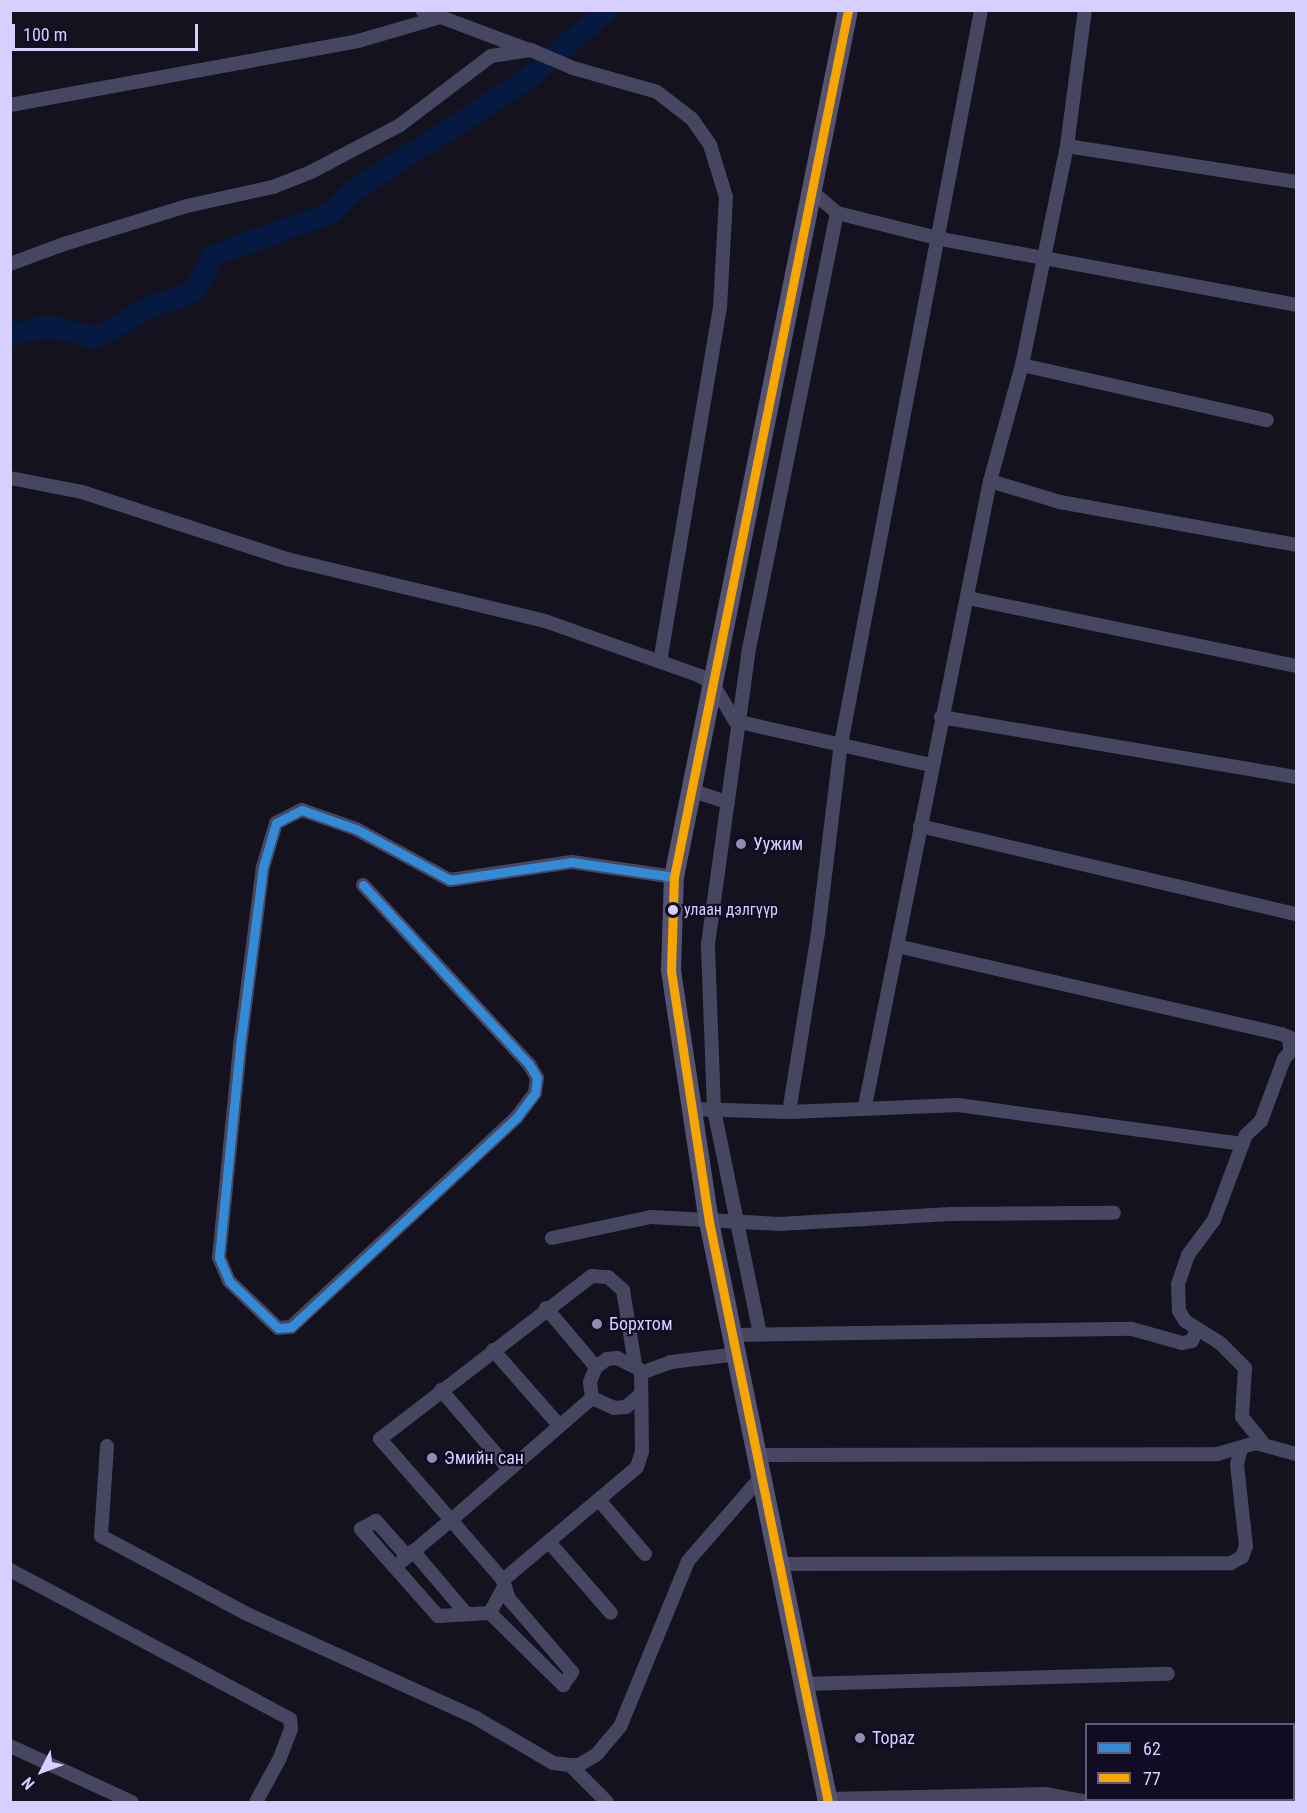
<!DOCTYPE html>
<meta charset="utf-8">
<style>
body{margin:0}
#map{position:relative;width:1307px;height:1813px;overflow:hidden;background:#14121e;font-family:"Roboto Condensed",sans-serif}
div>[style]{position:absolute}
.river>*{height:22px;margin:-11px;padding:0 11px;transform-origin:11px;border-radius:11px;background:#061941}
.minor>*{height:14px;margin:-7px;padding:0 7px;transform-origin:7px;border-radius:7px;background:#474660}
.secondary>*{height:20px;margin:-10px;padding:0 10px;transform-origin:10px;border-radius:10px;background:#555372}
.bus-1>*{height:9px;margin:-4.5px;padding:0 4.5px;transform-origin:4.5px;border-radius:4.5px;background:#338bd7}
.bus-2>*{height:9px;margin:-4.5px;padding:0 4.5px;transform-origin:4.5px;border-radius:4.5px;background:#f7a600}
.dots>*{width:16px;height:16px;translate:-50% -50%;box-sizing:border-box;border:3px solid #110c24;border-radius:50%}
span{translate:-50% -50%;white-space:nowrap;text-align:center;line-height:1.15;-webkit-text-stroke:4.5px #110c24;paint-order:stroke}
.bus-label{font-size:16px;color:#d6cfff}
.left{translate:0 -50%;text-align:left}
.poi-label{font-size:18px;color:#d6cfff}
.frame{position:absolute;inset:0;border:12px solid #d6cfff;pointer-events:none}
.legend{position:absolute;left:1085px;top:1723px;width:210px;height:78px;box-sizing:border-box;background:#110c24;border:2px solid #605a7c;margin:0;padding:8px 10px;list-style:none;font-size:18px;color:#d6cfff}
.legend li{display:flex;align-items:center;gap:12px;height:30px}
.legend b{width:30px;border:2px solid #605a7c}
.north{position:absolute;left:12px;top:1741px;width:60px;height:60px;-webkit-text-stroke:4px #110c24;paint-order:stroke;rotate:228deg;font-size:16px;font-weight:700;line-height:24px;text-align:center;color:#d6cfff}
.north::after{content:'';display:block;margin:auto;width:21px;height:27px;background:#d6cfff;clip-path:polygon(50% 0,100% 100%,50% 72%,0 100%)}
.scale{position:absolute;left:12px;top:24px;width:186px;height:27px;box-sizing:border-box;border:3px solid #d6cfff;border-top:0;padding-left:8px;font-size:18px;line-height:21px;white-space:nowrap;color:#d6cfff;-webkit-text-stroke:4px #110c24;paint-order:stroke}
</style>
<div id="map">
<div class="river">
<i style="left:10px;top:335px;width:39px;rotate:-13deg"></i>
<i style="left:48px;top:326px;width:49px;rotate:14.3deg"></i>
<i style="left:95px;top:338px;width:65px;rotate:-29.3deg"></i>
<i style="left:152px;top:306px;width:44px;rotate:-18.4deg"></i>
<i style="left:194px;top:292px;width:42px;rotate:-61.6deg"></i>
<i style="left:214px;top:255px;width:124px;rotate:-19.7deg"></i>
<i style="left:331px;top:213px;width:30px;rotate:-45deg"></i>
<i style="left:352px;top:192px;width:213px;rotate:-32.9deg"></i>
<i style="left:531px;top:76px;width:101px;rotate:-41deg"></i>
</div>
<div class="minor">
<i style="left:422px;top:10px;width:114px;rotate:20.5deg"></i>
<i style="left:10px;top:105px;width:354px;rotate:-10.4deg"></i>
<i style="left:358px;top:41px;width:82px;rotate:-16.2deg"></i>
<i style="left:1067px;top:146px;width:232px;rotate:8.9deg"></i>
<i style="left:810px;top:190px;width:35px;rotate:40deg"></i>
<i style="left:837px;top:213px;width:107px;rotate:14deg"></i>
<i style="left:941px;top:239px;width:361px;rotate:10.5deg"></i>
<i style="left:10px;top:264px;width:58px;rotate:-20.3deg"></i>
<i style="left:64px;top:244px;width:129px;rotate:-17.2deg"></i>
<i style="left:187px;top:206px;width:88px;rotate:-12.5deg"></i>
<i style="left:273px;top:187px;width:41px;rotate:-21.5deg"></i>
<i style="left:311px;top:172px;width:101px;rotate:-27.8deg"></i>
<i style="left:400px;top:125px;width:114px;rotate:-37.2deg"></i>
<i style="left:491px;top:56px;width:40px;rotate:-8.5deg"></i>
<i style="left:531px;top:50px;width:46px;rotate:23.2deg"></i>
<i style="left:573px;top:68px;width:87px;rotate:15.9deg"></i>
<i style="left:657px;top:92px;width:44px;rotate:37.6deg"></i>
<i style="left:692px;top:119px;width:32px;rotate:55deg"></i>
<i style="left:710px;top:145px;width:54px;rotate:72.9deg"></i>
<i style="left:726px;top:197px;width:110px;rotate:93.1deg"></i>
<i style="left:720px;top:307px;width:358px;rotate:99.6deg"></i>
<i style="left:1022px;top:365px;width:251px;rotate:12.7deg"></i>
<i style="left:10px;top:478px;width:73px;rotate:11deg"></i>
<i style="left:82px;top:492px;width:216px;rotate:18.1deg"></i>
<i style="left:287px;top:559px;width:265px;rotate:13.5deg"></i>
<i style="left:545px;top:621px;width:164px;rotate:19.5deg"></i>
<i style="left:700px;top:676px;width:15px;rotate:32deg"></i>
<i style="left:713px;top:684px;width:43px;rotate:59.3deg"></i>
<i style="left:735px;top:721px;width:201px;rotate:12.7deg"></i>
<i style="left:990px;top:481px;width:73px;rotate:16.7deg"></i>
<i style="left:1060px;top:502px;width:240px;rotate:10.3deg"></i>
<i style="left:968px;top:598px;width:335px;rotate:11.7deg"></i>
<i style="left:941px;top:717px;width:360px;rotate:9.6deg"></i>
<i style="left:690px;top:790px;width:40px;rotate:18deg"></i>
<i style="left:920px;top:826px;width:386px;rotate:13.2deg"></i>
<i style="left:363px;top:885px;width:244px;rotate:47.2deg"></i>
<i style="left:529px;top:1064px;width:16px;rotate:60deg"></i>
<i style="left:537px;top:1078px;width:15px;rotate:98deg"></i>
<i style="left:535px;top:1093px;width:31px;rotate:127deg"></i>
<i style="left:516px;top:1118px;width:307px;rotate:137.1deg"></i>
<i style="left:291px;top:1327px;width:13px;rotate:176deg"></i>
<i style="left:278px;top:1328px;width:68px;rotate:-136.2deg"></i>
<i style="left:229px;top:1281px;width:26px;rotate:-113deg"></i>
<i style="left:219px;top:1257px;width:212px;rotate:-84.3deg"></i>
<i style="left:240px;top:1046px;width:180px;rotate:-82.7deg"></i>
<i style="left:263px;top:867px;width:46px;rotate:-73.5deg"></i>
<i style="left:276px;top:823px;width:29px;rotate:-27deg"></i>
<i style="left:302px;top:810px;width:57px;rotate:19.4deg"></i>
<i style="left:356px;top:829px;width:107px;rotate:28.5deg"></i>
<i style="left:450px;top:880px;width:123px;rotate:-8.4deg"></i>
<i style="left:572px;top:862px;width:103px;rotate:8.4deg"></i>
<i style="left:897px;top:946px;width:394px;rotate:12.9deg"></i>
<i style="left:1281px;top:1034px;width:9px;rotate:21deg"></i>
<i style="left:1289px;top:1037px;width:12px;rotate:85deg"></i>
<i style="left:865px;top:1106px;width:637px;rotate:-78.69deg"></i>
<i style="left:990px;top:481px;width:120px;rotate:-74.6deg"></i>
<i style="left:1022px;top:365px;width:224px;rotate:-78.4deg"></i>
<i style="left:1067px;top:146px;width:137px;rotate:-82.5deg"></i>
<i style="left:691px;top:1109px;width:98px;rotate:1.8deg"></i>
<i style="left:789px;top:1112px;width:169px;rotate:-2.4deg"></i>
<i style="left:958px;top:1105px;width:287px;rotate:7.8deg"></i>
<i style="left:789px;top:1112px;width:181px;rotate:-80.8deg"></i>
<i style="left:818px;top:933px;width:190px;rotate:-83.1deg"></i>
<i style="left:841px;top:744px;width:747px;rotate:-79.2deg"></i>
<i style="left:552px;top:1238px;width:101px;rotate:-12deg"></i>
<i style="left:651px;top:1217px;width:128px;rotate:3.1deg"></i>
<i style="left:779px;top:1224px;width:172px;rotate:-3.3deg"></i>
<i style="left:951px;top:1214px;width:163px;rotate:-0.4deg"></i>
<i style="left:546px;top:1308px;width:77px;rotate:49.7deg"></i>
<i style="left:760px;top:1334px;width:229px;rotate:-101.6deg"></i>
<i style="left:714px;top:1110px;width:166px;rotate:-92.1deg"></i>
<i style="left:708px;top:944px;width:298px;rotate:-82.1deg"></i>
<i style="left:749px;top:649px;width:445px;rotate:-78.6deg"></i>
<i style="left:735px;top:1335px;width:397px;rotate:-0.9deg"></i>
<i style="left:1132px;top:1329px;width:52px;rotate:15.6deg"></i>
<i style="left:1182px;top:1343px;width:10px;rotate:-11deg"></i>
<i style="left:1192px;top:1341px;width:11px;rotate:-68deg"></i>
<i style="left:493px;top:1350px;width:100px;rotate:48.7deg"></i>
<i style="left:639px;top:1369px;width:25px;rotate:-153deg"></i>
<i style="left:617px;top:1358px;width:10px;rotate:174deg"></i>
<i style="left:607px;top:1359px;width:14px;rotate:144deg"></i>
<i style="left:596px;top:1367px;width:16px;rotate:112deg"></i>
<i style="left:590px;top:1382px;width:16px;rotate:83deg"></i>
<i style="left:592px;top:1398px;width:24px;rotate:24deg"></i>
<i style="left:614px;top:1408px;width:12px;rotate:-5deg"></i>
<i style="left:626px;top:1407px;width:18px;rotate:-41deg"></i>
<i style="left:441px;top:1390px;width:104px;rotate:49.3deg"></i>
<i style="left:592px;top:1398px;width:186px;rotate:139.1deg"></i>
<i style="left:451px;top:1520px;width:79px;rotate:49.1deg"></i>
<i style="left:503px;top:1580px;width:175px;rotate:-40.1deg"></i>
<i style="left:637px;top:1467px;width:16px;rotate:-72deg"></i>
<i style="left:642px;top:1452px;width:79px;rotate:-90.7deg"></i>
<i style="left:641px;top:1373px;width:32px;rotate:-20deg"></i>
<i style="left:671px;top:1362px;width:68px;rotate:-6.7deg"></i>
<i style="left:1263px;top:1443px;width:33px;rotate:-129deg"></i>
<i style="left:1242px;top:1417px;width:49px;rotate:-86.5deg"></i>
<i style="left:1245px;top:1368px;width:35px;rotate:-135deg"></i>
<i style="left:1220px;top:1343px;width:41px;rotate:-147.8deg"></i>
<i style="left:1185px;top:1321px;width:12px;rotate:-121deg"></i>
<i style="left:1179px;top:1311px;width:27px;rotate:-92deg"></i>
<i style="left:1178px;top:1284px;width:31px;rotate:-71deg"></i>
<i style="left:1188px;top:1255px;width:44px;rotate:-53.4deg"></i>
<i style="left:1214px;top:1220px;width:91px;rotate:-69.4deg"></i>
<i style="left:1246px;top:1135px;width:21px;rotate:-43deg"></i>
<i style="left:1261px;top:1121px;width:66px;rotate:-69.6deg"></i>
<i style="left:1284px;top:1059px;width:18px;rotate:-49deg"></i>
<i style="left:107px;top:1446px;width:90px;rotate:93.8deg"></i>
<i style="left:101px;top:1536px;width:163px;rotate:28.1deg"></i>
<i style="left:245px;top:1613px;width:254px;rotate:24.4deg"></i>
<i style="left:476px;top:1718px;width:89px;rotate:30.3deg"></i>
<i style="left:553px;top:1763px;width:17px;rotate:7deg"></i>
<i style="left:570px;top:1765px;width:52px;rotate:45deg"></i>
<i style="left:758px;top:1455px;width:459px;rotate:-0.1deg"></i>
<i style="left:1217px;top:1454px;width:41px;rotate:-15.8deg"></i>
<i style="left:1256px;top:1443px;width:41px;rotate:15.4deg"></i>
<i style="left:599px;top:1500px;width:71px;rotate:49.6deg"></i>
<i style="left:549px;top:1542px;width:94px;rotate:48.9deg"></i>
<i style="left:413px;top:1551px;width:80px;rotate:49.6deg"></i>
<i style="left:407px;top:1556px;width:47px;rotate:-131.5deg"></i>
<i style="left:376px;top:1521px;width:17px;rotate:152deg"></i>
<i style="left:361px;top:1529px;width:116px;rotate:48.5deg"></i>
<i style="left:438px;top:1616px;width:52px;rotate:-3.3deg"></i>
<i style="left:490px;top:1613px;width:103px;rotate:44.6deg"></i>
<i style="left:563px;top:1685px;width:16px;rotate:-55deg"></i>
<i style="left:572px;top:1672px;width:96px;rotate:-130.8deg"></i>
<i style="left:509px;top:1599px;width:20px;rotate:-108deg"></i>
<i style="left:783px;top:1564px;width:448px;rotate:-0.1deg"></i>
<i style="left:1231px;top:1563px;width:13px;rotate:-29deg"></i>
<i style="left:1242px;top:1557px;width:12px;rotate:-70deg"></i>
<i style="left:1246px;top:1546px;width:82px;rotate:-96.3deg"></i>
<i style="left:1237px;top:1464px;width:16px;rotate:-75deg"></i>
<i style="left:395px;top:1567px;width:73px;rotate:-40deg"></i>
<i style="left:451px;top:1520px;width:108px;rotate:-131.2deg"></i>
<i style="left:380px;top:1439px;width:267px;rotate:-37.6deg"></i>
<i style="left:592px;top:1276px;width:16px;rotate:4deg"></i>
<i style="left:608px;top:1277px;width:20px;rotate:41deg"></i>
<i style="left:623px;top:1290px;width:75px;rotate:80.8deg"></i>
<i style="left:10px;top:1570px;width:317px;rotate:28deg"></i>
<i style="left:290px;top:1719px;width:10px;rotate:84deg"></i>
<i style="left:291px;top:1729px;width:31px;rotate:111deg"></i>
<i style="left:280px;top:1758px;width:50px;rotate:118.6deg"></i>
<i style="left:490px;top:1613px;width:27px;rotate:-62deg"></i>
<i style="left:803px;top:1684px;width:365px;rotate:-1.6deg"></i>
<i style="left:10px;top:1746px;width:134px;rotate:24.7deg"></i>
<i style="left:1294px;top:1762px;width:6px;rotate:-72deg"></i>
<i style="left:570px;top:1765px;width:9px"></i>
<i style="left:579px;top:1765px;width:21px;rotate:-31deg"></i>
<i style="left:597px;top:1754px;width:35px;rotate:-50deg"></i>
<i style="left:620px;top:1727px;width:179px;rotate:-67.7deg"></i>
<i style="left:688px;top:1561px;width:113px;rotate:-49deg"></i>
<i style="left:828px;top:1799px;width:217px;rotate:-1.3deg"></i>
<i style="left:1045px;top:1794px;width:44px;rotate:10.5deg"></i>
<i style="left:1274px;top:1802px;width:3px;rotate:-45deg"></i>
</div>
<div class="secondary">
<i style="left:828px;top:1802px;width:592px;rotate:-101.59deg"></i>
<i style="left:709px;top:1222px;width:255px;rotate:-98.6deg"></i>
<i style="left:671px;top:970px;width:93px;rotate:-88.2deg"></i>
<i style="left:674px;top:877px;width:884px;rotate:-78.65deg"></i>
</div>
<div class="bus-1">
<i style="left:363px;top:885px;width:244px;rotate:47.2deg"></i>
<i style="left:529px;top:1064px;width:16px;rotate:60deg"></i>
<i style="left:537px;top:1078px;width:15px;rotate:98deg"></i>
<i style="left:535px;top:1093px;width:31px;rotate:127deg"></i>
<i style="left:516px;top:1118px;width:307px;rotate:137.1deg"></i>
<i style="left:291px;top:1327px;width:13px;rotate:176deg"></i>
<i style="left:278px;top:1328px;width:68px;rotate:-136.2deg"></i>
<i style="left:229px;top:1281px;width:26px;rotate:-113deg"></i>
<i style="left:219px;top:1257px;width:212px;rotate:-84.3deg"></i>
<i style="left:240px;top:1046px;width:180px;rotate:-82.7deg"></i>
<i style="left:263px;top:867px;width:46px;rotate:-73.5deg"></i>
<i style="left:276px;top:823px;width:29px;rotate:-27deg"></i>
<i style="left:302px;top:810px;width:57px;rotate:19.4deg"></i>
<i style="left:356px;top:829px;width:107px;rotate:28.5deg"></i>
<i style="left:450px;top:880px;width:123px;rotate:-8.4deg"></i>
<i style="left:572px;top:862px;width:103px;rotate:8.4deg"></i>
</div>
<div class="bus-2">
<i style="left:828px;top:1802px;width:592px;rotate:-101.59deg"></i>
<i style="left:709px;top:1222px;width:255px;rotate:-98.6deg"></i>
<i style="left:671px;top:970px;width:93px;rotate:-88.2deg"></i>
<i style="left:674px;top:877px;width:884px;rotate:-78.65deg"></i>
</div>
<div class="dots">
<i style="left:741px;top:844px;background:#928db0"></i>
<i style="left:673px;top:910px;background:#d6cfff"></i>
<i style="left:597px;top:1324px;background:#928db0"></i>
<i style="left:432px;top:1458px;background:#928db0"></i>
<i style="left:860px;top:1738px;background:#928db0"></i>
</div>
<div class="bus-label">
<span class="left" style="left:684px;top:910px">улаан дэлгүүр</span>
</div>
<div class="poi-label">
<span class="left" style="left:753px;top:844px">Уужим</span>
<span class="left" style="left:609px;top:1324px">Борхтом</span>
<span class="left" style="left:444px;top:1458px">Эмийн сан</span>
<span class="left" style="left:872px;top:1738px">Topaz</span>
</div>
<div class="frame"></div>
<ul class="legend">
<li><b style="height:8px;background:#338bd7"></b>62</li>
<li><b style="height:8px;background:#f7a600"></b>77</li>
</ul>
<div class="north">N</div>
<div class="scale">100 m</div>
</div>
